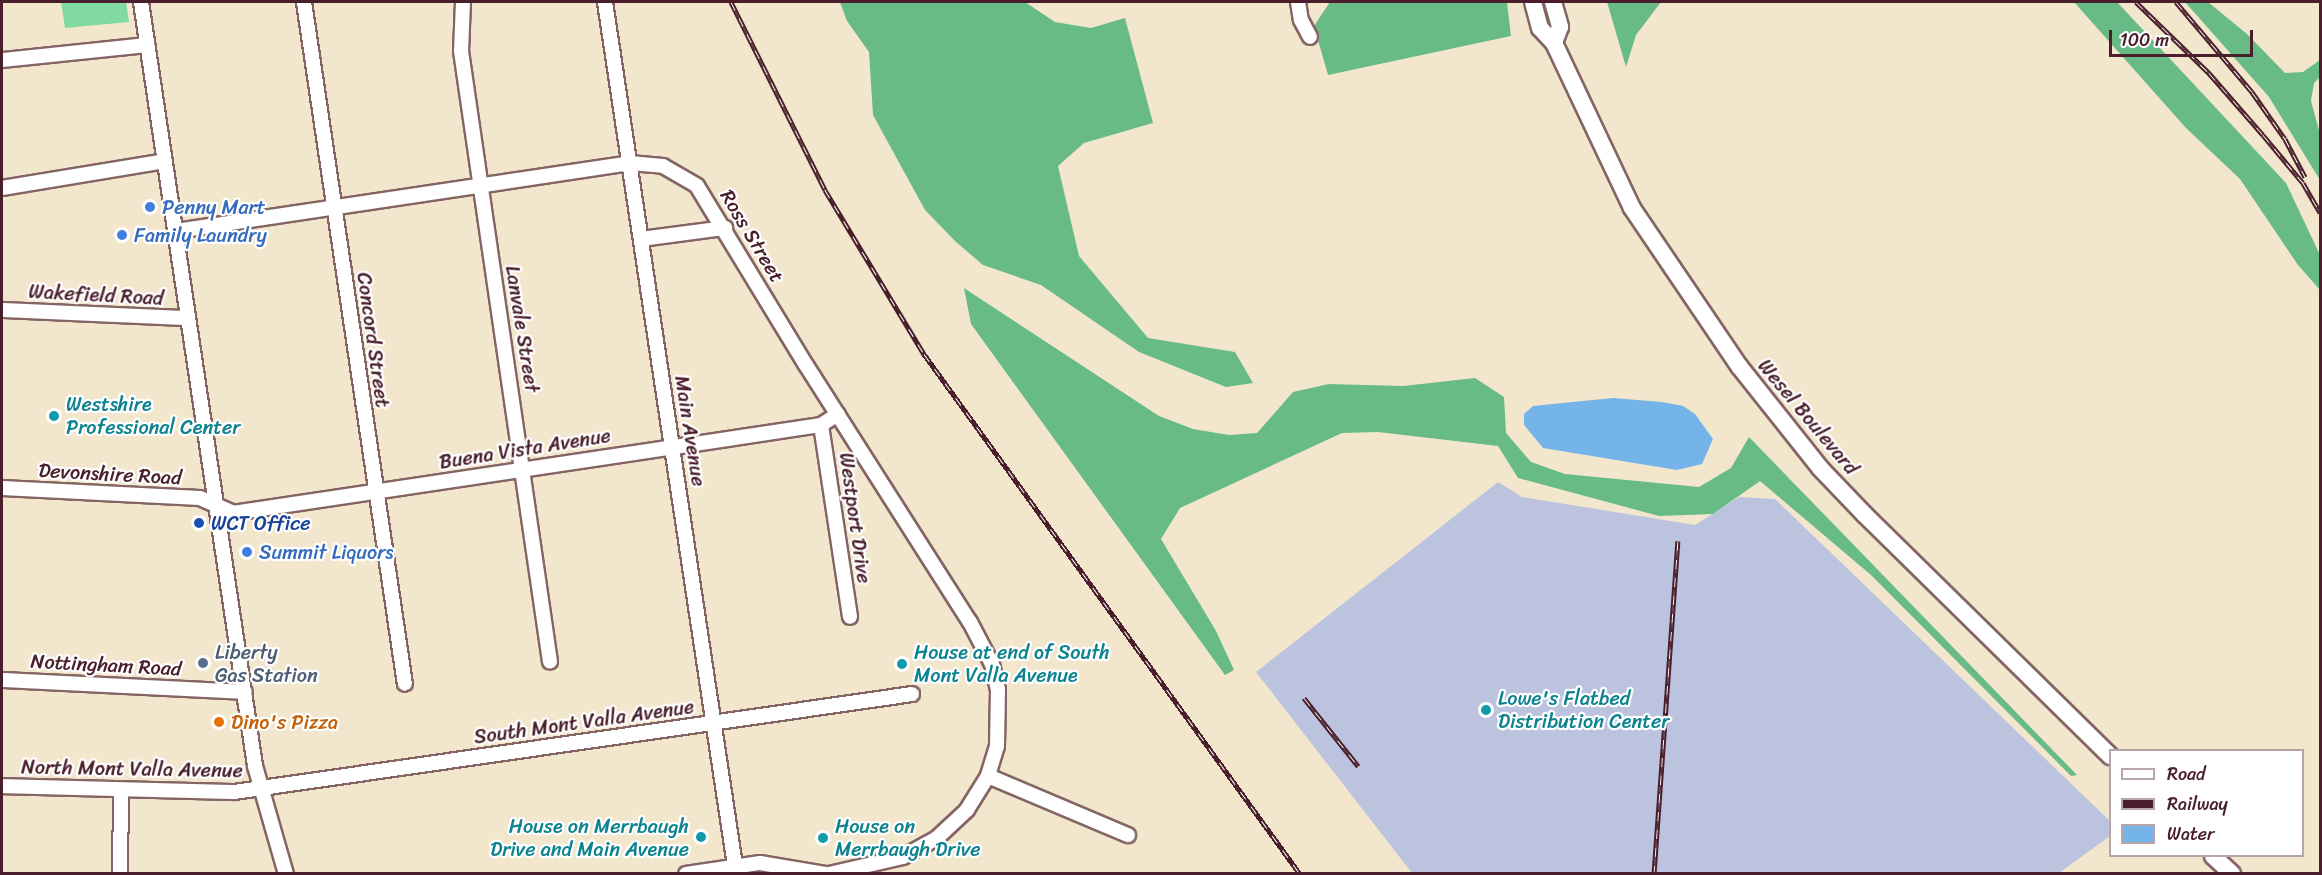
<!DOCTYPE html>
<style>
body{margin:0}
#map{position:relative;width:2322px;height:875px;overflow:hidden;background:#f2e6cd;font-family:Sriracha,sans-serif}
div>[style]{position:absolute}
.industrial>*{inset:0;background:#bcc3de}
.green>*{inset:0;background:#81dba1}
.forest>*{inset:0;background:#68bb87}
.water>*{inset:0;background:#74b4e8}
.roads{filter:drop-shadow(2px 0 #856564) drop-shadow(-2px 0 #856564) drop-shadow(0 2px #856564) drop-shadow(0 -2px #856564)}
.minor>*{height:14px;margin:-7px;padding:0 7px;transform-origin:7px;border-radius:7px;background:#fff}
.major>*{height:16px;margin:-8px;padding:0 8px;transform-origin:8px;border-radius:8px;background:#fff}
.rail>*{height:5px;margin-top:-2.5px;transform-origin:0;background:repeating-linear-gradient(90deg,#fff 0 9px,#4a1f2b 0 18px);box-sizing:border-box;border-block:2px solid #4a1f2b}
.dots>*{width:16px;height:16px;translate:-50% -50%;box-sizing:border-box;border:3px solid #fff;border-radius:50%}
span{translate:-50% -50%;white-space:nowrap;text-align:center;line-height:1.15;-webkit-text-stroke:4.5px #fff;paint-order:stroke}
.shop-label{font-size:20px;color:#366cbe}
.left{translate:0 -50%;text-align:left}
.street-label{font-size:20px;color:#4a1f2b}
.culture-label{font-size:20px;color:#0d838f}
.right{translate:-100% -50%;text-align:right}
.transit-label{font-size:20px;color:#164399}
.service-label{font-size:20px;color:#4e5e75}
.food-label{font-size:20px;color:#c56008}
.frame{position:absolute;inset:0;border:3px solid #4a1f2b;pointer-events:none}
.legend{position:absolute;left:2109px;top:749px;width:195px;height:108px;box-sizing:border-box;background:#fff;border:2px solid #b7a5aa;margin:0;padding:8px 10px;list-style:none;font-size:18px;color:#4a1f2b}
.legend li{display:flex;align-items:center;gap:12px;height:30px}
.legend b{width:30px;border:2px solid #b7a5aa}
.scale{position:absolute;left:2109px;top:30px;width:144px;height:27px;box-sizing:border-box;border:3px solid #4a1f2b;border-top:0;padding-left:8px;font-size:18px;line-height:21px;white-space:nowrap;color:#4a1f2b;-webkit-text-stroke:4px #fff;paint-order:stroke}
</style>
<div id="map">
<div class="industrial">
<i style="clip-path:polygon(1498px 482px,1522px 497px,1695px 525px,1739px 497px,1775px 499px,2110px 821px,2110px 836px,2059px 873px,1412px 873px,1256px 672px)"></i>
</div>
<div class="green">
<i style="clip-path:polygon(61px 2px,126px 2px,129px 22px,65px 28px)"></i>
</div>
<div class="forest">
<i style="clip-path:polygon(840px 2px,1025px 2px,1055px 22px,1091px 28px,1125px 18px,1153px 123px,1084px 143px,1058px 166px,1079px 256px,1148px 338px,1235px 352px,1253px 383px,1226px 387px,1139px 352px,1041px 285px,983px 265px,955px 241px,925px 210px,873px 115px,869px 52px,847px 21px)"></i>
<i style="clip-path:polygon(1330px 2px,1507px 2px,1511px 36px,1328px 75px,1314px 26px)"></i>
<i style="clip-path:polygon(1607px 2px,1661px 2px,1636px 35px,1626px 67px)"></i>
<i style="clip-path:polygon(2074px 2px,2117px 2px,2286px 183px,2320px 255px,2320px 290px,2298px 265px,2240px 179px,2186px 128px)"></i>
<i style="clip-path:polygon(2185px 2px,2208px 2px,2247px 34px,2285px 73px,2303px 72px,2320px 60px,2320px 77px,2314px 83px,2311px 101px,2320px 134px,2320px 180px,2269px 97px)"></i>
<i style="clip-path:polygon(964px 288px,1159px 416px,1193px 429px,1229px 435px,1257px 433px,1293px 392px,1329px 384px,1403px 386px,1475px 378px,1504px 397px,1506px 433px,1531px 462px,1565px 474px,1699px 487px,1731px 468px,1749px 437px,2077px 775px,2071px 776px,1871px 575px,1760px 481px,1713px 514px,1659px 516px,1518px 478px,1498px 446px,1378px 432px,1342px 433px,1180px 508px,1161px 539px,1216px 631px,1234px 670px,1225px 675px,971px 324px)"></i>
</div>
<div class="water">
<i style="clip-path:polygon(1613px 398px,1662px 402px,1683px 406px,1695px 414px,1713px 439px,1702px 464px,1677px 470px,1543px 448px,1524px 425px,1524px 414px,1533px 406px)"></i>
</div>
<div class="roads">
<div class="minor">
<i style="left:141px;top:2px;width:772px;rotate:81.51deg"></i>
<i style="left:255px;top:766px;width:112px;rotate:74deg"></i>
<i style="left:304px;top:2px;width:689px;rotate:81.58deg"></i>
<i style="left:463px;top:2px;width:49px;rotate:92.3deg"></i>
<i style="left:461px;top:51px;width:617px;rotate:81.71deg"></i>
<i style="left:605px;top:2px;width:874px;rotate:81.44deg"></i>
<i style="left:1298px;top:2px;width:18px;rotate:81deg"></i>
<i style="left:1301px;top:20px;width:19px;rotate:62deg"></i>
<i style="left:2px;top:60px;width:146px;rotate:-5.9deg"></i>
<i style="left:2px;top:188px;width:165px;rotate:-9.4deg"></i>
<i style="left:176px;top:231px;width:459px;rotate:-8.5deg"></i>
<i style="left:630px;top:163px;width:33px;rotate:5deg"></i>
<i style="left:663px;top:166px;width:39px;rotate:30deg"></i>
<i style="left:697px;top:186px;width:210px;rotate:58.7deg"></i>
<i style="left:806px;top:365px;width:305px;rotate:57.5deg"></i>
<i style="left:970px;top:622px;width:47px;rotate:62.4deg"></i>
<i style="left:992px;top:664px;width:26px;rotate:77deg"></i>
<i style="left:998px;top:689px;width:57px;rotate:91deg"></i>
<i style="left:997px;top:746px;width:31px;rotate:107deg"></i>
<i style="left:988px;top:776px;width:40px;rotate:122deg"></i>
<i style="left:967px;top:810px;width:41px;rotate:137deg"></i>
<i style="left:937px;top:838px;width:39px;rotate:151deg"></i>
<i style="left:903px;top:857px;width:76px;rotate:167.1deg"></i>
<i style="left:641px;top:239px;width:85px;rotate:-7.5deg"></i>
<i style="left:2px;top:310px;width:186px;rotate:2.5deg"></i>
<i style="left:821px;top:425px;width:194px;rotate:81.4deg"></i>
<i style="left:2px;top:488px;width:198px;rotate:2.9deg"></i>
<i style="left:200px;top:498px;width:36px;rotate:24deg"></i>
<i style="left:233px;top:513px;width:595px;rotate:-8.51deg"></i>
<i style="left:821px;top:425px;width:20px;rotate:-33deg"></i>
<i style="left:2px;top:680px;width:243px;rotate:2.8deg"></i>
<i style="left:988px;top:776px;width:152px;rotate:22.9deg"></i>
<i style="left:2px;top:786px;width:232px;rotate:1.5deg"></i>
<i style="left:234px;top:792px;width:685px;rotate:-8.22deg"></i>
<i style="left:120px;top:874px;width:83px;rotate:-89.3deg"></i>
<i style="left:686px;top:874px;width:75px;rotate:-8.5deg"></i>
<i style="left:760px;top:863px;width:66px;rotate:9.6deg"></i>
</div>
<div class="major">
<i style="left:1533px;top:2px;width:27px;rotate:75deg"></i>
<i style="left:1540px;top:28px;width:21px;rotate:47deg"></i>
<i style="left:1554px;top:43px;width:183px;rotate:64.7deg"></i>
<i style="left:1632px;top:208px;width:191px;rotate:55.9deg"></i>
<i style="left:1739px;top:366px;width:130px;rotate:51.5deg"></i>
<i style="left:1820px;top:468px;width:65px;rotate:46.2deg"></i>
<i style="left:1865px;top:515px;width:344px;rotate:44.5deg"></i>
<i style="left:1553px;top:2px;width:26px;rotate:74deg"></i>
<i style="left:1560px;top:27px;width:17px;rotate:111deg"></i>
<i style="left:2213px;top:856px;width:26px;rotate:43deg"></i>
</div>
</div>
<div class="rail">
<i style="left:731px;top:2px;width:210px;rotate:63.4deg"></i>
<i style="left:825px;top:190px;width:192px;rotate:58.9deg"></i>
<i style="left:924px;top:354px;width:642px;rotate:54.13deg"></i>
<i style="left:2136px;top:2px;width:102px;rotate:44.2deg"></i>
<i style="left:2209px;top:73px;width:82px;rotate:48.9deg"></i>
<i style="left:2263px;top:135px;width:62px;rotate:50.2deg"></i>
<i style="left:2303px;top:183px;width:34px;rotate:60deg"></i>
<i style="left:2176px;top:2px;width:118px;rotate:49.8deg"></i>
<i style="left:2252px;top:92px;width:57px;rotate:54.9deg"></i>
<i style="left:2285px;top:139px;width:43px;rotate:62.2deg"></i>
<i style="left:1304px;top:698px;width:87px;rotate:51.5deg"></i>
<i style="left:1654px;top:874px;width:334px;rotate:-85.9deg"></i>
</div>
<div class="dots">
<i style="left:150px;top:207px;background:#3f7fe0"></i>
<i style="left:122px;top:235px;background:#3f7fe0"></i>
<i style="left:54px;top:416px;background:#0f9aa8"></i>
<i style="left:199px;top:523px;background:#1a4fb4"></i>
<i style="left:247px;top:552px;background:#3f7fe0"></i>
<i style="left:203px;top:663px;background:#5c6f8a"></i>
<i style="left:902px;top:664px;background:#0f9aa8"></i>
<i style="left:1486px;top:710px;background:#0f9aa8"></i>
<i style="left:219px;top:722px;background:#e8710a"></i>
<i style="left:701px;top:837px;background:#0f9aa8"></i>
<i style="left:823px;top:838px;background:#0f9aa8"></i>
</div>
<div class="shop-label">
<span class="left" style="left:162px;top:207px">Penny Mart</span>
<span class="left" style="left:134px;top:235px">Family Laundry</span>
<span class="left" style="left:259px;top:552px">Summit Liquors</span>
</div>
<div class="street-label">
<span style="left:752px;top:236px;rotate:59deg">Ross Street</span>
<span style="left:96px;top:295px;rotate:3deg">Wakefield Road</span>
<span style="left:522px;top:329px;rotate:81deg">Lanvale Street</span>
<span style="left:373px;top:340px;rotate:82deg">Concord Street</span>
<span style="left:1808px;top:417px;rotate:50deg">Wesel Boulevard</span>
<span style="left:690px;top:431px;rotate:81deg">Main Avenue</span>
<span style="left:525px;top:449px;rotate:-9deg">Buena Vista Avenue</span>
<span style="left:110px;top:474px;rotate:3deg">Devonshire Road</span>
<span style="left:855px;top:518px;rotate:82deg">Westport Drive</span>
<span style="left:106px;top:665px;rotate:3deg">Nottingham Road</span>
<span style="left:584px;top:722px;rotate:-8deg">South Mont Valla Avenue</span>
<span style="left:132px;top:769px;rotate:1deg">North Mont Valla Avenue</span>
</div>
<div class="culture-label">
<span class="left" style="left:66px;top:416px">Westshire<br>Professional Center</span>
<span class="left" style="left:914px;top:664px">House at end of South<br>Mont Valla Avenue</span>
<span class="left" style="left:1498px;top:710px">Lowe's Flatbed<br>Distribution Center</span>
<span class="right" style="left:689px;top:838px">House on Merrbaugh<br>Drive and Main Avenue</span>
<span class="left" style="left:835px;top:838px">House on<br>Merrbaugh Drive</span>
</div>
<div class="transit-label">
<span class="left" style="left:211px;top:523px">WCT Office</span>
</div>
<div class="service-label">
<span class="left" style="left:215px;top:664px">Liberty<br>Gas Station</span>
</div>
<div class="food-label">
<span class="left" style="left:231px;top:722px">Dino's Pizza</span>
</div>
<div class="frame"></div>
<ul class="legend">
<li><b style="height:8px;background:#fff"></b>Road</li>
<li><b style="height:8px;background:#4a1f2b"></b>Railway</li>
<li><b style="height:16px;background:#74b4e8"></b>Water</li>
</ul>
<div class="scale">100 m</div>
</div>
